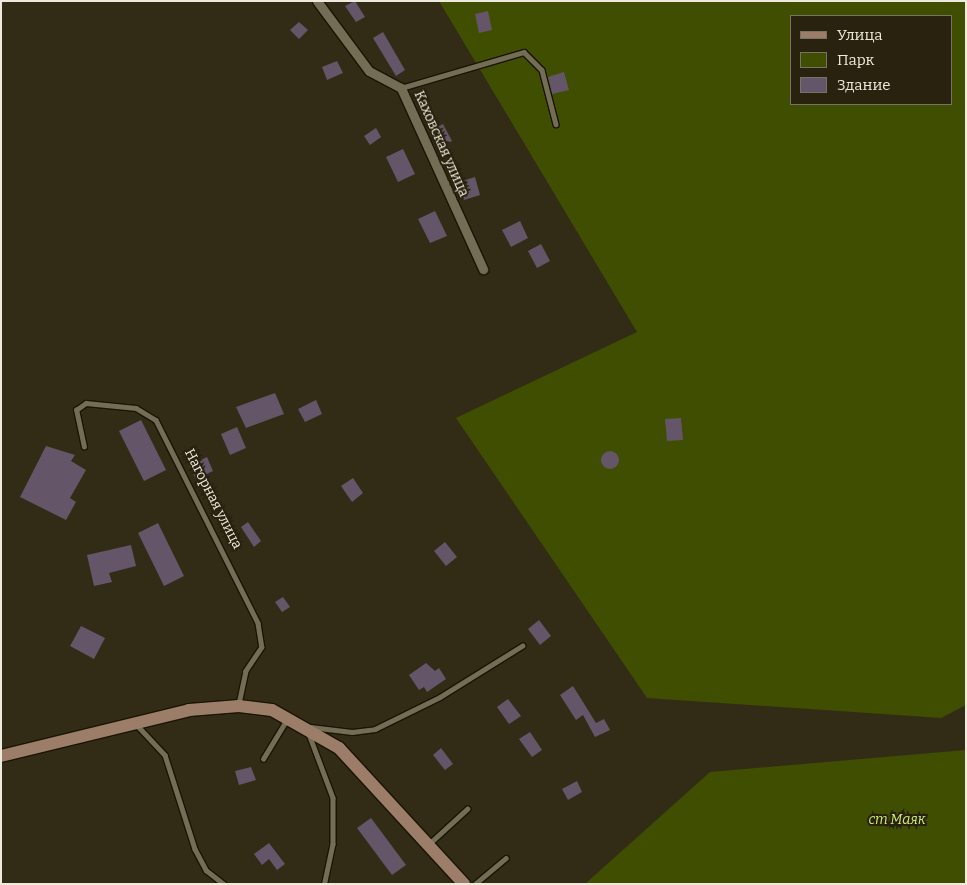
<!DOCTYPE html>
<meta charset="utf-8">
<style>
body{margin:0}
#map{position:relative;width:967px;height:885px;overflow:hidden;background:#322c17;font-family:Bitter,serif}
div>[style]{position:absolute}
.green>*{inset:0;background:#3f4e00}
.building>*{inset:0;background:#645568}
.round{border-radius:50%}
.roads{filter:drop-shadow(1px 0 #1a1402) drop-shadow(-1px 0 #1a1402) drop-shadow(0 1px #1a1402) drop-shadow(0 -1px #1a1402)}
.lane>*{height:4.5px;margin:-2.25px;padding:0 2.25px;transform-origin:2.25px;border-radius:2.25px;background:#736d56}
.street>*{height:9px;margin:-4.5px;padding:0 4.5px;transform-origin:4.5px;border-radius:4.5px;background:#736d56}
.secondary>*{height:12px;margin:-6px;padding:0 6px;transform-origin:6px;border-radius:6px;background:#9b7d69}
span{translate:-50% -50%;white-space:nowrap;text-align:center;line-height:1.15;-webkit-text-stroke:4px #28220e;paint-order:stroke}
.street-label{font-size:14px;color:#eeeadd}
.park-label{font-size:14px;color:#cdec72;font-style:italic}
.frame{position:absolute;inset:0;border:2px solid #eeeadd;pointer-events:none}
.legend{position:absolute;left:790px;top:15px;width:162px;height:90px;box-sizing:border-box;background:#28220e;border:1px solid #777261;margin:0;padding:6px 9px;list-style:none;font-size:15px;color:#eeeadd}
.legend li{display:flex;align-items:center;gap:10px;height:25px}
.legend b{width:25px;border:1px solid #777261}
</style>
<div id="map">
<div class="green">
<i style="clip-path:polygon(evenodd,439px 1px,966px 1px,966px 705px,941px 718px,647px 698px,456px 418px,637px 332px,439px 1px,791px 16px,951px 16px,951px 104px,791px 104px,791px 16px)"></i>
<i style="clip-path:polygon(966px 750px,966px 884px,585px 884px,710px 772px)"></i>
</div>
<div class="building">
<i style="clip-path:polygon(355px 1px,365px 17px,356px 22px,345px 6px)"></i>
<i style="clip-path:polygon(488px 11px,492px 30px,479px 33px,475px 14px)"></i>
<i style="clip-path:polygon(299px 22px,308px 30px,299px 39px,290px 30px)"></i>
<i style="clip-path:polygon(383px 32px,405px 70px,396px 76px,373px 38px)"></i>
<i style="clip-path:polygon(337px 61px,343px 73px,327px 80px,322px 67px)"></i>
<i style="clip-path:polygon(564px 72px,569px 90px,552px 94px,548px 77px)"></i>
<i style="clip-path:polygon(443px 124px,452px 141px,442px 146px,434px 129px)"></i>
<i style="clip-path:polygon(376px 128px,381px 137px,370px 145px,364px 136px)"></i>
<i style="clip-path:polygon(403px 149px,415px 174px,398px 182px,386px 157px)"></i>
<i style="clip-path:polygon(475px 177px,480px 195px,464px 200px,459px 182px)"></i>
<i style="clip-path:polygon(435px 211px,447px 236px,430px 243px,418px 219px)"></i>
<i style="clip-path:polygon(520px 221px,528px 238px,511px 247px,502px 230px)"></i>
<i style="clip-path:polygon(541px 244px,550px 261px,537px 268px,528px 251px)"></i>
<i style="clip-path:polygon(275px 393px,284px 414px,246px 428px,236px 407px)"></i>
<i style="clip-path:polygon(316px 400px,322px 414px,305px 422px,298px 409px)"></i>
<i style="clip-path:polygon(681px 418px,683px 440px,667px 441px,665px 419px)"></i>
<i style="clip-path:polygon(141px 420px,166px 470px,144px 481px,119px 431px)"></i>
<i style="clip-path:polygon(237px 427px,246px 448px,230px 455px,221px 434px)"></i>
<i style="clip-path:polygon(46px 446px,75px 455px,71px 461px,86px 470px,70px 498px,76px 502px,66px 520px,20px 497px)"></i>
<i class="round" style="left:601px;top:451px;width:18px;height:18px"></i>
<i style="clip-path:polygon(207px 457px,213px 471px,196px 479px,189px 466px)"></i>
<i style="clip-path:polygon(353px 478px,363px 493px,352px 502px,341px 486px)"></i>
<i style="clip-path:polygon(248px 522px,261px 541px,254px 547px,241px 527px)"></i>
<i style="clip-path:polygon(158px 523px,184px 576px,164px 586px,138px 533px)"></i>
<i style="clip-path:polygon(445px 542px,457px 557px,446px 566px,434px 551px)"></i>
<i style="clip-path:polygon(131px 545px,136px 566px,109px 573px,112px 582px,94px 586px,87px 555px)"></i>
<i style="clip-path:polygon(283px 597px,290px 607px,282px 612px,275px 602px)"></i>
<i style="clip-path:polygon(539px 620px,551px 636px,540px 645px,528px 629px)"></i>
<i style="clip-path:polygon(81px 626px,105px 638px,94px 659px,70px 646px)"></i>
<i style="clip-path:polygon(426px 663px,435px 671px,439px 668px,446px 679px,427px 692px,424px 687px,419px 690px,409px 675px)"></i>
<i style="clip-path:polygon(573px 686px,596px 723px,604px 719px,610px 730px,595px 737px,583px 715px,576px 720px,560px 695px)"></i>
<i style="clip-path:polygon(508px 699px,521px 716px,509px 724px,497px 707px)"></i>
<i style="clip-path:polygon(530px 732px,542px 750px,532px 757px,519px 739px)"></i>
<i style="clip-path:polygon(441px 748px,453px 764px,445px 770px,433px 755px)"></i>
<i style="clip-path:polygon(251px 767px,256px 780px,239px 785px,235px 771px)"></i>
<i style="clip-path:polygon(577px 781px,582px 792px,568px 800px,562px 789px)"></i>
<i style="clip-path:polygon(371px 818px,406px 865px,392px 875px,357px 828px)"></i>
<i style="clip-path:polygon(269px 843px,285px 864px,277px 870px,269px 859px,262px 865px,254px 854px)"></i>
</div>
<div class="roads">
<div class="lane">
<i style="left:401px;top:88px;width:128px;rotate:-16.3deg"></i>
<i style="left:524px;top:52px;width:25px;rotate:45deg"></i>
<i style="left:542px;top:70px;width:56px;rotate:75.5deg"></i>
<i style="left:84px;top:447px;width:38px;rotate:-102deg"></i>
<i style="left:76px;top:410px;width:12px;rotate:-35deg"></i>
<i style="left:86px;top:403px;width:50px;rotate:5.7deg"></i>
<i style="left:136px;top:408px;width:23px;rotate:31deg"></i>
<i style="left:156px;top:420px;width:227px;rotate:63.3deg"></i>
<i style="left:258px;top:623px;width:24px;rotate:81deg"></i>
<i style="left:262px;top:647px;width:29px;rotate:124deg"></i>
<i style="left:246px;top:671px;width:35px;rotate:102deg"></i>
<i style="left:137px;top:725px;width:41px;rotate:47deg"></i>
<i style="left:165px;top:755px;width:99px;rotate:72.3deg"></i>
<i style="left:195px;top:849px;width:24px;rotate:62deg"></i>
<i style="left:206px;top:870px;width:23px;rotate:38deg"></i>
<i style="left:311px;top:727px;width:41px;rotate:7deg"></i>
<i style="left:352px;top:732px;width:23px;rotate:-7deg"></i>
<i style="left:375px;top:729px;width:72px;rotate:-26.2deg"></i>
<i style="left:440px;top:697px;width:97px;rotate:-31.9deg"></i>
<i style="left:309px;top:734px;width:68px;rotate:69.4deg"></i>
<i style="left:333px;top:798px;width:46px;rotate:90deg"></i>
<i style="left:333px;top:844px;width:40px;rotate:102deg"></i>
<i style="left:263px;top:759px;width:44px;rotate:-58.8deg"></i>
<i style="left:429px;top:844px;width:52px;rotate:-42.6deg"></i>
<i style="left:475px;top:884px;width:40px;rotate:-40deg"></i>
</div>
<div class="street">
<i style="left:317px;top:1px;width:87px;rotate:53.4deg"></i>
<i style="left:369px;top:71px;width:36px;rotate:28deg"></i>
<i style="left:401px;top:88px;width:199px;rotate:65.6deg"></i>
</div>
<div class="secondary">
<i style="left:1px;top:756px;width:194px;rotate:-13.7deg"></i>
<i style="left:189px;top:710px;width:50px;rotate:-4.6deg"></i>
<i style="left:239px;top:706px;width:33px;rotate:7deg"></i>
<i style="left:272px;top:710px;width:77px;rotate:29.6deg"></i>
<i style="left:339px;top:748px;width:185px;rotate:47.4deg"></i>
</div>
</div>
<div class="street-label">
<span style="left:441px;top:144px;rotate:66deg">Каховская улица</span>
<span style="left:213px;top:499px;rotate:63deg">Нагорная улица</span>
</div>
<div class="park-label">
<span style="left:897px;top:820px">ст Маяк</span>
</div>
<div class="frame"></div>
<ul class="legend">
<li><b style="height:6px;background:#9b7d69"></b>Улица</li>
<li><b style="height:14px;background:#3f4e00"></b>Парк</li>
<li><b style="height:14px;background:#645568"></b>Здание</li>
</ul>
</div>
